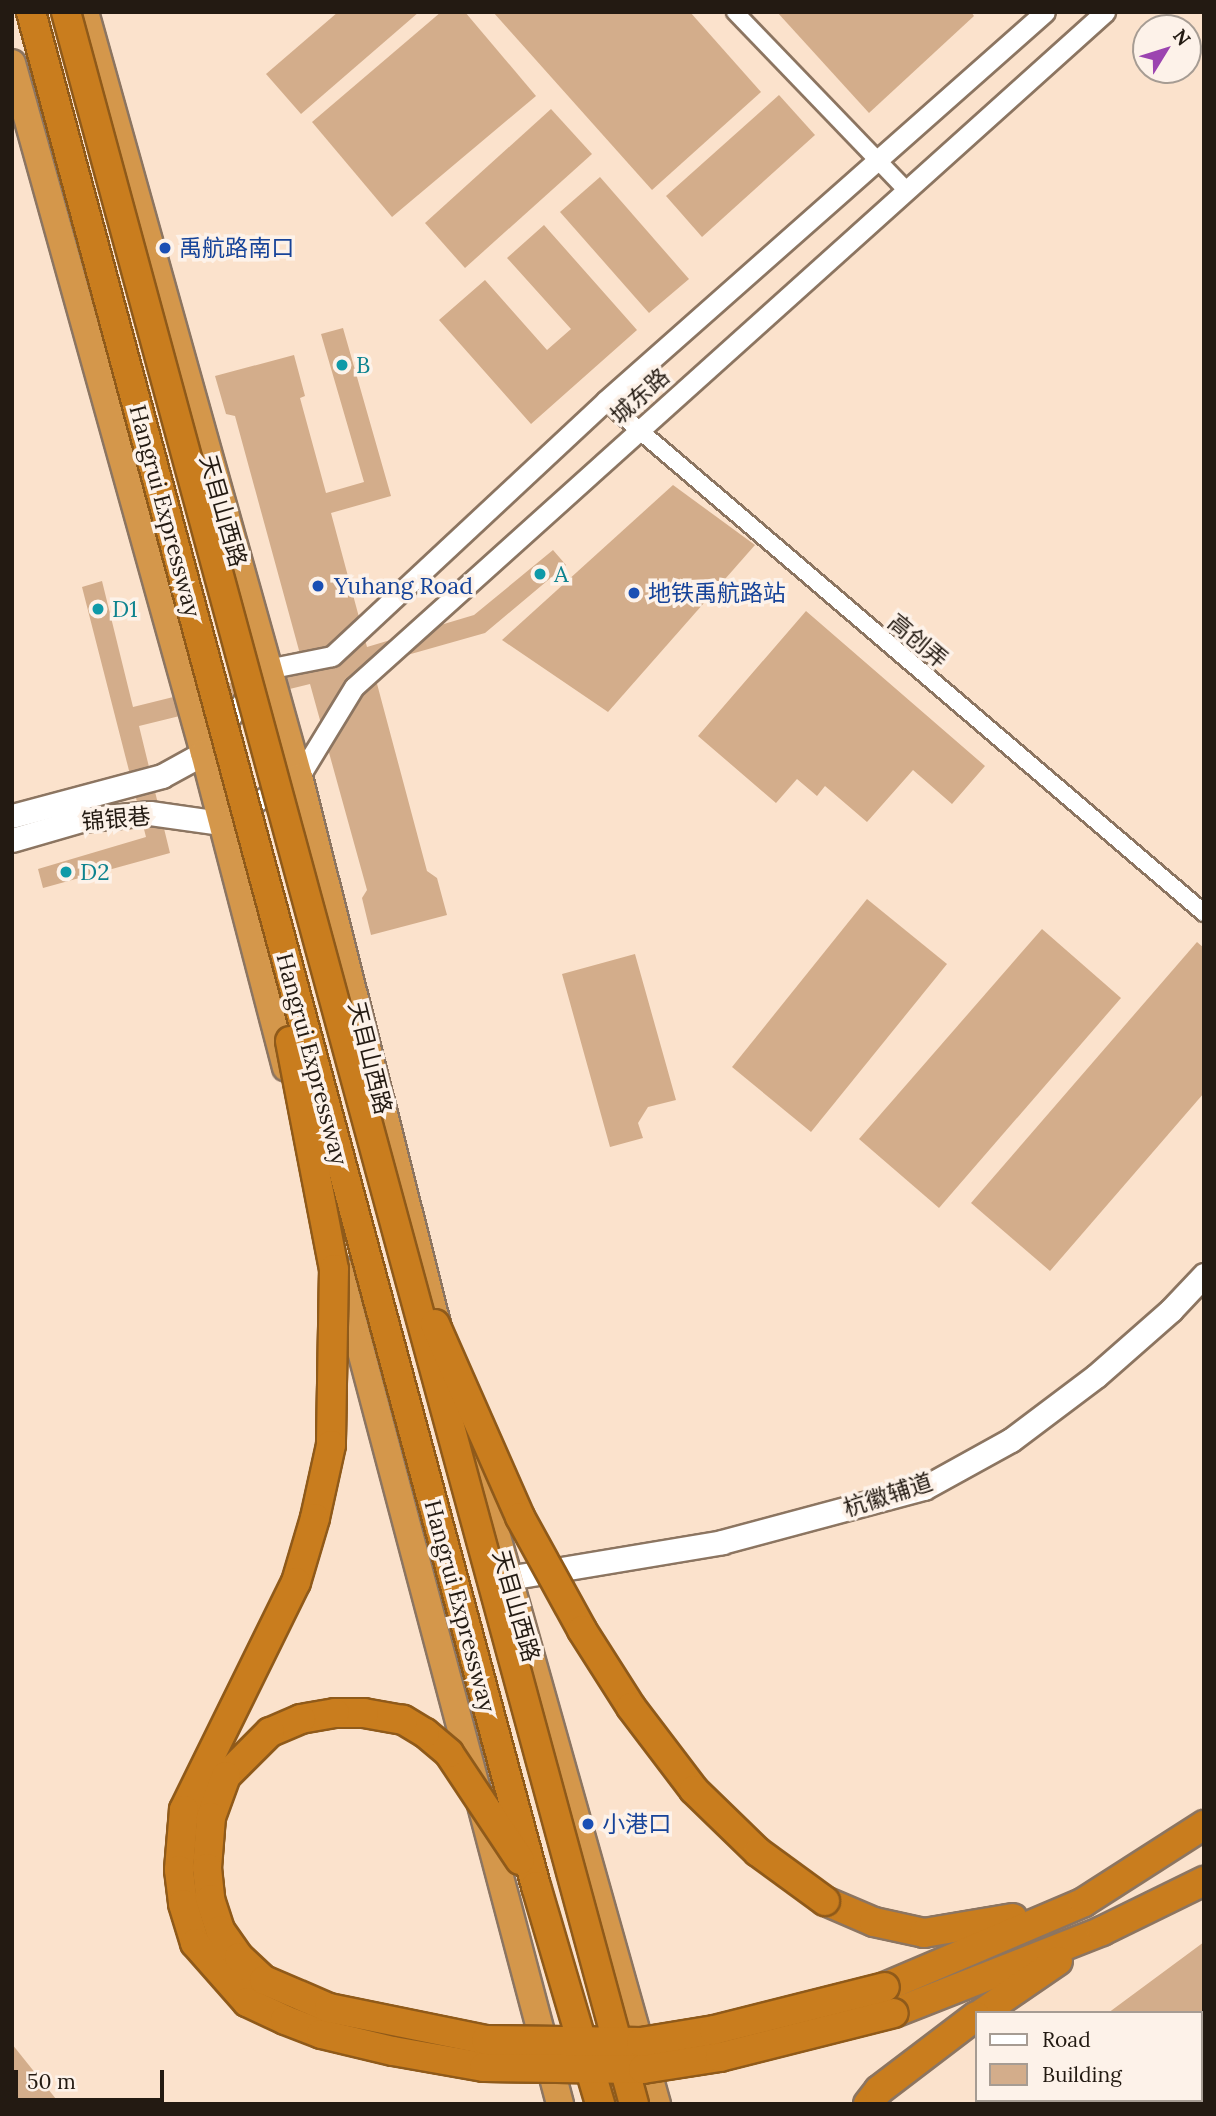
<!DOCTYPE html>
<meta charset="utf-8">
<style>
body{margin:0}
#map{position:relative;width:1216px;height:2116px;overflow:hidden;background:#fbe2cc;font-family:Lora,"Noto Sans SC",serif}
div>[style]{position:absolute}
.building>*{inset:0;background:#d3ad8b}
.roads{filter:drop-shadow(2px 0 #8c7561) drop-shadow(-2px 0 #8c7561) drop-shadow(0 2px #8c7561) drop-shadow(0 -2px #8c7561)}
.minor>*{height:16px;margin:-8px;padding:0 8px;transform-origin:8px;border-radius:8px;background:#fff}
.tertiary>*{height:19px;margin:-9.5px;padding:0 9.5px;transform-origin:9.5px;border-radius:9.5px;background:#fff}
.secondary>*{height:23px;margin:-11.5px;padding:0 11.5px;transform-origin:11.5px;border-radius:11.5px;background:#fff}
.trunk>*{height:26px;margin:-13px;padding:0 13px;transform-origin:13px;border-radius:13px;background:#d4974b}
.motorway>*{height:28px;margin:-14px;padding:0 14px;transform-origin:14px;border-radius:14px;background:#c97d1e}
.bridges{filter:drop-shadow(2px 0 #8f5a1a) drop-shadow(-2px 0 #8f5a1a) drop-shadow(0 2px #8f5a1a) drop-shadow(0 -2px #8f5a1a)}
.motorway-bridge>*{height:28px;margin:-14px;padding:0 14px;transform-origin:14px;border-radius:14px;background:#c97d1e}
.dots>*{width:19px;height:19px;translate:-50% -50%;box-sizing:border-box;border:4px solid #fdf2e9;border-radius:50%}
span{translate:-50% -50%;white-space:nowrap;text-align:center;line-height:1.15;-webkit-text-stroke:7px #fdf2e9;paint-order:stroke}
.transit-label{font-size:23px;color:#164399}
.left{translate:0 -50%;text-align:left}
.culture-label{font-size:23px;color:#0d838f}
.street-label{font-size:23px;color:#231a12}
.frame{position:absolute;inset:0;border:14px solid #231a12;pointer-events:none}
.legend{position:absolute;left:975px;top:2011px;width:228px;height:91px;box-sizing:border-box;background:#fdf2e9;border:2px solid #a69c93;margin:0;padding:9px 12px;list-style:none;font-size:21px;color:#231a12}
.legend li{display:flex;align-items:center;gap:14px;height:35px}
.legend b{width:35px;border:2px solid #a69c93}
.north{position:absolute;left:1132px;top:14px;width:70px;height:70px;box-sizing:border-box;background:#fdf2e9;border:2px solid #a69c93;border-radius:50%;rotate:52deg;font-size:19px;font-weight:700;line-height:28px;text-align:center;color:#231a12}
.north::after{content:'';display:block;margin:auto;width:24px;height:32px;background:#9c44b0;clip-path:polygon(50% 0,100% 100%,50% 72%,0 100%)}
.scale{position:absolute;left:14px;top:2070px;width:150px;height:32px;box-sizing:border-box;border:4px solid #231a12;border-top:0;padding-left:9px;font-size:21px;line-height:24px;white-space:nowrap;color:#231a12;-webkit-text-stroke:5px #fdf2e9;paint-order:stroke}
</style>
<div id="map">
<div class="building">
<i style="clip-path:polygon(338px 12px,419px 12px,301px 114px,266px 74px)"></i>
<i style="clip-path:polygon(441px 12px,465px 12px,536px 96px,392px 217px,312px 122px)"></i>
<i style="clip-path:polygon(493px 12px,690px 12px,761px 92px,652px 190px)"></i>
<i style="clip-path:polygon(777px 12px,971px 12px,974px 16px,869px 113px)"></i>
<i style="clip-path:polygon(779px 95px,815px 135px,702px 237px,666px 196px)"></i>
<i style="clip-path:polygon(551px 109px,592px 154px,465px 268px,425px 223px)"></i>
<i style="clip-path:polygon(600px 177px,689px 279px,649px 313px,560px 212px)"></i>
<i style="clip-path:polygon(544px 225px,637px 330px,531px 424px,439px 320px,485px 280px,547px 350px,571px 329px,507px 258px)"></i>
<i style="clip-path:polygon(343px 328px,391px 496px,331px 513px,367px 647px,474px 615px,553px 550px,566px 565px,485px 633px,372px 665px,427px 871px,437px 878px,447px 915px,371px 935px,362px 898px,367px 890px,310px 684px,139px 726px,170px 853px,43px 888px,38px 869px,146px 837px,82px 587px,102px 581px,133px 707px,303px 665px,235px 416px,226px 414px,215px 376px,294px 355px,305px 396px,300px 398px,326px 493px,364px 482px,321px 334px)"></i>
<i style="clip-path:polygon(673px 485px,755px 545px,608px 712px,502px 640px)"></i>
<i style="clip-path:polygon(806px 611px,985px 766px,952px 804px,913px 770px,867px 822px,825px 786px,817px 796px,797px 779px,776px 803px,698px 736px)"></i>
<i style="clip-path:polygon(867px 899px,947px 964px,811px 1132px,732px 1067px)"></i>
<i style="clip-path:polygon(1042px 929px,1121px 998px,939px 1208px,859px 1139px)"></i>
<i style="clip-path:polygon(1197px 942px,1204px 948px,1204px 1093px,1050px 1271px,971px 1203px)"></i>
<i style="clip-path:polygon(635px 954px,676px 1100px,648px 1107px,638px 1123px,643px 1138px,610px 1147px,562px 974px)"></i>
<i style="clip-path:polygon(1204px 1942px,1204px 2104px,995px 2104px,992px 2100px,1200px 2100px,1200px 2013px,1108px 2013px)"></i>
<i style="clip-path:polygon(12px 2044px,60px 2104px,12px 2104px)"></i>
</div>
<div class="roads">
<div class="minor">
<i style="left:735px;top:12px;width:247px;rotate:46.1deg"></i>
<i style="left:605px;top:401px;width:788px;rotate:40.52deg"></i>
</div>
<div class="tertiary">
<i style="left:219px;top:733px;width:80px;rotate:-53.1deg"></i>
<i style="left:267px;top:669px;width:66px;rotate:-11.3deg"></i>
<i style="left:332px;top:656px;width:374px;rotate:-43deg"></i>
<i style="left:605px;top:401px;width:587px;rotate:-41.48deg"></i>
<i style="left:237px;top:813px;width:72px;rotate:-30.1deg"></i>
<i style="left:299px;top:777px;width:105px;rotate:-58.6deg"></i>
<i style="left:354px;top:687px;width:1010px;rotate:-41.95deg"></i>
</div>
<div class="secondary">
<i style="left:12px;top:816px;width:155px;rotate:-14.9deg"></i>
<i style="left:162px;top:776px;width:48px;rotate:-28.7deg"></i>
<i style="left:12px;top:840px;width:72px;rotate:-16.2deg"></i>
<i style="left:81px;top:820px;width:69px;rotate:-5.8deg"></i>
<i style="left:150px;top:813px;width:72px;rotate:8deg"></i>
<i style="left:508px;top:1578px;width:217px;rotate:-9.5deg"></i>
<i style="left:722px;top:1542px;width:209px;rotate:-15deg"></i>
<i style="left:924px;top:1488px;width:99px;rotate:-28.9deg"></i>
<i style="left:1011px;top:1440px;width:106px;rotate:-37deg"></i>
<i style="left:1096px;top:1376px;width:100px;rotate:-41.3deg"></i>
<i style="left:1171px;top:1310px;width:48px;rotate:-46.7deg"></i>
</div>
<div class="trunk">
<i style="left:85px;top:12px;width:794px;rotate:74.37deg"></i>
<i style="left:299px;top:777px;width:585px;rotate:75.84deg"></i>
<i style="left:12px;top:63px;width:716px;rotate:74.45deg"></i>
<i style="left:204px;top:753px;width:325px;rotate:75.4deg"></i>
<i style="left:339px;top:1268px;width:865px;rotate:75.19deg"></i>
<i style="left:458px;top:1398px;width:734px;rotate:74.26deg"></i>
</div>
<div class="motorway">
<i style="left:825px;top:1901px;width:53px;rotate:23.2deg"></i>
<i style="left:874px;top:1922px;width:51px;rotate:12.4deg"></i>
<i style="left:924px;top:1933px;width:90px;rotate:-9.6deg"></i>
<i style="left:885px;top:1987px;width:216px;rotate:-23.1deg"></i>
<i style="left:1084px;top:1902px;width:143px;rotate:-32.7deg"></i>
<i style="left:894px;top:2013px;width:224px;rotate:-21.5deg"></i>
<i style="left:1102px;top:1931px;width:114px;rotate:-26.1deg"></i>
<i style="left:982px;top:2013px;width:92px;rotate:-34.4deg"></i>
<i style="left:868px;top:2104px;width:18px;rotate:-52deg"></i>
<i style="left:879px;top:2090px;width:122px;rotate:-37.3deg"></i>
</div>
</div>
<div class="bridges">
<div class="motorway-bridge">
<i style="left:31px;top:12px;width:1941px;rotate:74.92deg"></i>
<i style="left:536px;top:1886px;width:227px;rotate:73.6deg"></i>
<i style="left:66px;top:12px;width:2168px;rotate:74.81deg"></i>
<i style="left:290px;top:1041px;width:232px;rotate:79.1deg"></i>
<i style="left:334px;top:1269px;width:176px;rotate:91deg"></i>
<i style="left:331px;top:1445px;width:75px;rotate:102.4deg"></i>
<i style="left:315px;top:1518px;width:67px;rotate:106.5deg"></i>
<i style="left:296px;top:1582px;width:254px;rotate:116.2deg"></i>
<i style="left:184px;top:1810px;width:60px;rotate:94.8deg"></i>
<i style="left:179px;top:1870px;width:34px;rotate:83deg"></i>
<i style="left:183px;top:1904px;width:41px;rotate:72.9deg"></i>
<i style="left:195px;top:1943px;width:79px;rotate:48.6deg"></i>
<i style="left:247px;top:2002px;width:42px;rotate:25.3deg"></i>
<i style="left:285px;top:2020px;width:39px;rotate:21deg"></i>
<i style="left:321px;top:2034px;width:74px;rotate:13.3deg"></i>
<i style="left:393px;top:2051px;width:92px;rotate:10deg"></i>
<i style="left:484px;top:2067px;width:159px;rotate:0.7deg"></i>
<i style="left:643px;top:2069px;width:78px;rotate:-8.9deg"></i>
<i style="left:720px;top:2057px;width:179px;rotate:-14.2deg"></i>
<i style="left:435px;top:1324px;width:211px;rotate:66.2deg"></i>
<i style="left:520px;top:1517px;width:129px;rotate:61.2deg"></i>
<i style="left:582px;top:1630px;width:91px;rotate:57.5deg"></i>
<i style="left:631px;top:1707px;width:104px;rotate:52.8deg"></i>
<i style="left:694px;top:1790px;width:89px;rotate:44.1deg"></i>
<i style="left:758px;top:1852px;width:83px;rotate:36.2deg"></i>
<i style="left:520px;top:1860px;width:128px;rotate:-123.6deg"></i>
<i style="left:449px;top:1753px;width:31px;rotate:-140deg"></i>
<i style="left:425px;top:1733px;width:26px;rotate:-149deg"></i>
<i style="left:403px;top:1720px;width:40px;rotate:-170deg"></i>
<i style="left:364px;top:1713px;width:29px;rotate:180deg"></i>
<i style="left:335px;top:1713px;width:35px;rotate:170deg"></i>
<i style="left:301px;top:1719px;width:34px;rotate:157deg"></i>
<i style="left:270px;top:1732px;width:62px;rotate:135deg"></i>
<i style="left:226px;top:1776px;width:44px;rotate:110.1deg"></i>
<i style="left:211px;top:1817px;width:51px;rotate:94.5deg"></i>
<i style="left:207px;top:1868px;width:31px;rotate:84deg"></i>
<i style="left:210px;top:1899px;width:33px;rotate:72deg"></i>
<i style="left:220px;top:1930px;width:33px;rotate:55deg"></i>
<i style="left:239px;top:1957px;width:34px;rotate:43deg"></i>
<i style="left:264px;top:1980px;width:71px;rotate:23.3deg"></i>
<i style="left:329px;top:2008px;width:160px;rotate:11.5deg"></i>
<i style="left:486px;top:2040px;width:155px;rotate:0.7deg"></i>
<i style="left:641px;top:2042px;width:74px;rotate:-9.3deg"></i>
<i style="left:714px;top:2030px;width:176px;rotate:-14.1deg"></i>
</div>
</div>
<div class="dots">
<i style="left:165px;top:248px;background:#1a4fb4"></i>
<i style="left:342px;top:365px;background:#0f9aa8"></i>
<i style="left:540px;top:574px;background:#0f9aa8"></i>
<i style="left:318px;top:586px;background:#1a4fb4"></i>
<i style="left:634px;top:593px;background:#1a4fb4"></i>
<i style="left:98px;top:609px;background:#0f9aa8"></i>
<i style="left:66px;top:872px;background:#0f9aa8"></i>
<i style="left:588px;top:1824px;background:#1a4fb4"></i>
</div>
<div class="transit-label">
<span class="left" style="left:179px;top:248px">禹航路南口</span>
<span class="left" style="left:334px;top:586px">Yuhang Road</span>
<span class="left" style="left:648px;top:593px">地铁禹航路站</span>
<span class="left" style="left:602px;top:1824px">小港口</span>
</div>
<div class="culture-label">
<span class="left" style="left:356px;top:365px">B</span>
<span class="left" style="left:554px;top:574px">A</span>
<span class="left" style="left:112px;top:609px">D1</span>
<span class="left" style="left:80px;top:872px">D2</span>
</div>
<div class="street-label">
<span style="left:640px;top:396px;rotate:-42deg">城东路</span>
<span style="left:165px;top:511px;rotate:75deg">Hangrui Expressway</span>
<span style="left:223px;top:511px;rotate:74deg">天目山西路</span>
<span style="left:918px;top:641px;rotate:40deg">高创弄</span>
<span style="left:116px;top:819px;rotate:-5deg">锦银巷</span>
<span style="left:370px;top:1058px;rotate:76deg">天目山西路</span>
<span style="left:312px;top:1059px;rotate:75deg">Hangrui Expressway</span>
<span style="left:888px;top:1495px;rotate:-18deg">杭徽辅道</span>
<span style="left:460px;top:1606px;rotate:75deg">Hangrui Expressway</span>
<span style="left:516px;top:1606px;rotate:74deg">天目山西路</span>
</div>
<div class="frame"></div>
<ul class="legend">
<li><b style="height:9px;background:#fff"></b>Road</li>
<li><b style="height:19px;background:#d3ad8b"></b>Building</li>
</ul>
<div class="north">N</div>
<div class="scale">50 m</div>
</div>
